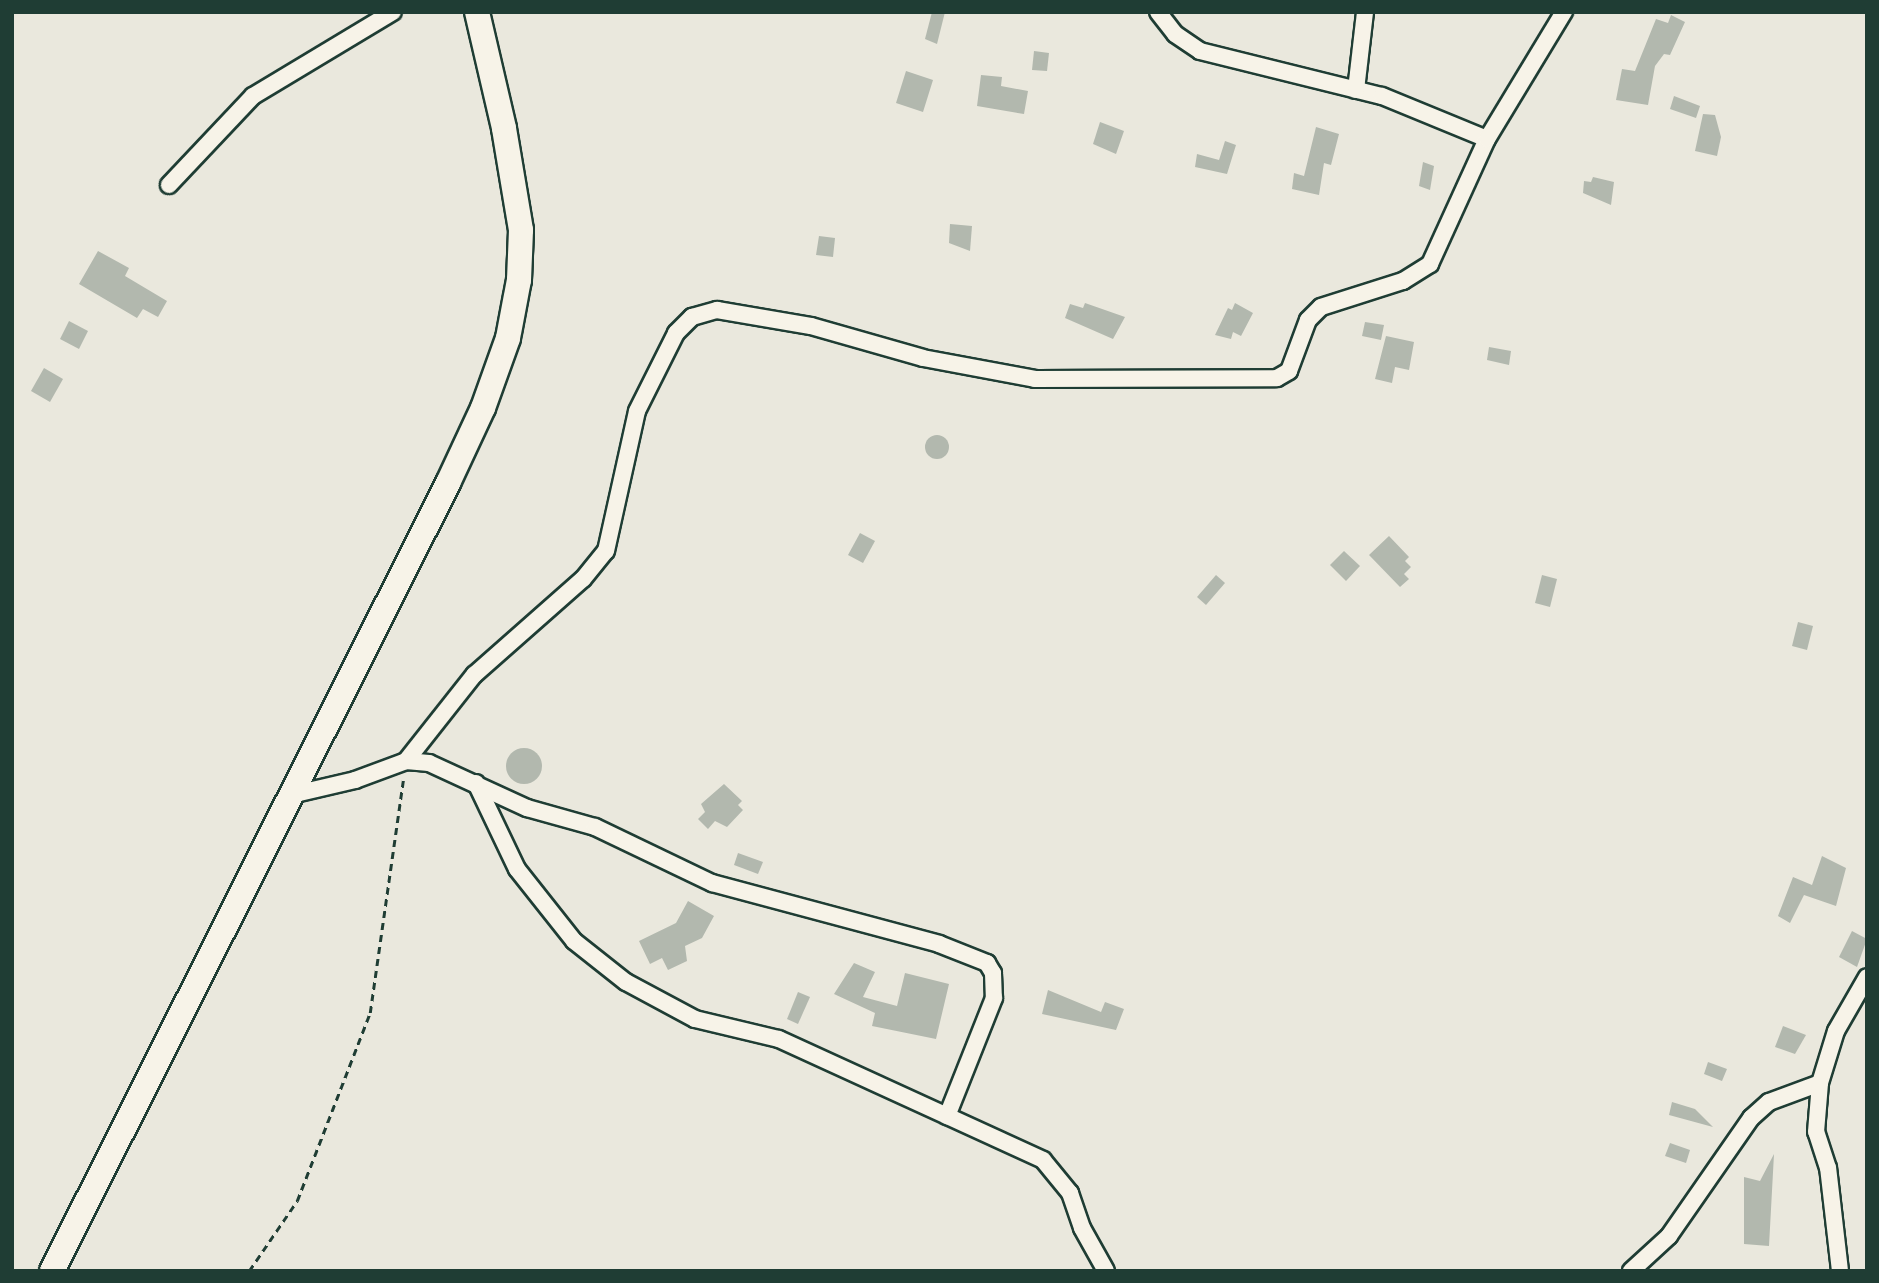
<!DOCTYPE html>
<style>
body{margin:0}
#map{position:relative;width:1879px;height:1283px;overflow:hidden;background:#eae8dd;font-family:Caveat,sans-serif}
div>[style]{position:absolute}
.building>*{inset:0;background:#b2b8ae}
.round{border-radius:50%}
.path>*{height:2.5px;margin-top:-1.25px;transform-origin:0;background:repeating-linear-gradient(90deg,#1f3d34 0 7px,transparent 0 12px)}
.roads{filter:drop-shadow(2px 0 #1f3d34) drop-shadow(-2px 0 #1f3d34) drop-shadow(0 2px #1f3d34) drop-shadow(0 -2px #1f3d34)}
.street>*{height:16px;margin:-8px;padding:0 8px;transform-origin:8px;border-radius:8px;background:#f7f3e8}
.primary>*{height:24px;margin:-12px;padding:0 12px;transform-origin:12px;border-radius:12px;background:#f7f3e8}
span{translate:-50% -50%;white-space:nowrap;text-align:center;line-height:1.15;-webkit-text-stroke:6px #f7f3e8;paint-order:stroke}
.frame{position:absolute;inset:0;border:14px solid #1f3d34;pointer-events:none}
</style>
<div id="map">
<div class="building">
<i style="clip-path:polygon(932px 12px,945px 12px,937px 44px,925px 39px)"></i>
<i style="clip-path:polygon(1671px 15px,1685px 22px,1670px 55px,1664px 54px,1655px 66px,1648px 105px,1616px 100px,1622px 69px,1635px 71px,1656px 19px,1668px 23px)"></i>
<i style="clip-path:polygon(1034px 51px,1049px 53px,1047px 71px,1032px 70px)"></i>
<i style="clip-path:polygon(906px 71px,933px 80px,923px 112px,896px 103px)"></i>
<i style="clip-path:polygon(981px 75px,1002px 77px,1001px 86px,1028px 91px,1024px 114px,977px 106px)"></i>
<i style="clip-path:polygon(1674px 96px,1700px 106px,1696px 118px,1670px 109px)"></i>
<i style="clip-path:polygon(1703px 114px,1715px 115px,1721px 137px,1717px 156px,1695px 151px)"></i>
<i style="clip-path:polygon(1100px 122px,1124px 131px,1116px 154px,1093px 144px)"></i>
<i style="clip-path:polygon(1316px 127px,1339px 134px,1331px 165px,1324px 163px,1319px 195px,1292px 189px,1294px 173px,1304px 176px)"></i>
<i style="clip-path:polygon(1225px 141px,1236px 145px,1227px 174px,1195px 167px,1197px 154px,1219px 160px)"></i>
<i style="clip-path:polygon(1423px 162px,1434px 166px,1430px 190px,1419px 186px)"></i>
<i style="clip-path:polygon(1593px 177px,1614px 182px,1611px 205px,1583px 193px,1584px 181px,1591px 182px)"></i>
<i style="clip-path:polygon(950px 224px,972px 226px,970px 251px,949px 243px)"></i>
<i style="clip-path:polygon(819px 236px,835px 238px,833px 257px,816px 255px)"></i>
<i style="clip-path:polygon(98px 251px,129px 268px,125px 276px,167px 301px,158px 317px,143px 309px,137px 318px,79px 284px)"></i>
<i style="clip-path:polygon(1085px 303px,1125px 317px,1113px 339px,1065px 318px,1070px 304px,1083px 308px)"></i>
<i style="clip-path:polygon(1235px 303px,1253px 313px,1241px 336px,1233px 332px,1231px 339px,1215px 335px,1228px 308px,1232px 310px)"></i>
<i style="clip-path:polygon(69px 321px,88px 331px,79px 349px,60px 339px)"></i>
<i style="clip-path:polygon(1365px 322px,1384px 325px,1381px 340px,1362px 336px)"></i>
<i style="clip-path:polygon(1386px 336px,1414px 342px,1409px 370px,1395px 367px,1392px 383px,1375px 379px)"></i>
<i style="clip-path:polygon(1489px 347px,1511px 351px,1509px 365px,1487px 360px)"></i>
<i style="clip-path:polygon(44px 368px,63px 379px,50px 402px,31px 391px)"></i>
<i class="round" style="left:925px;top:435px;width:24px;height:24px"></i>
<i style="clip-path:polygon(860px 533px,875px 541px,863px 563px,848px 555px)"></i>
<i style="clip-path:polygon(1389px 536px,1409px 557px,1405px 561px,1411px 567px,1404px 574px,1409px 579px,1400px 587px,1369px 555px)"></i>
<i style="clip-path:polygon(1344px 551px,1360px 566px,1346px 581px,1330px 565px)"></i>
<i style="clip-path:polygon(1216px 575px,1225px 583px,1206px 605px,1197px 597px)"></i>
<i style="clip-path:polygon(1542px 575px,1557px 579px,1550px 607px,1535px 603px)"></i>
<i style="clip-path:polygon(1798px 622px,1813px 626px,1807px 650px,1792px 646px)"></i>
<i class="round" style="left:506px;top:748px;width:36px;height:36px"></i>
<i style="clip-path:polygon(724px 784px,742px 801px,738px 805px,743px 810px,727px 827px,715px 821px,708px 829px,698px 819px,705px 812px,701px 804px)"></i>
<i style="clip-path:polygon(738px 853px,763px 862px,758px 874px,734px 865px)"></i>
<i style="clip-path:polygon(1822px 856px,1846px 868px,1836px 906px,1804px 895px,1790px 923px,1778px 916px,1793px 877px,1812px 885px)"></i>
<i style="clip-path:polygon(688px 901px,714px 916px,702px 938px,685px 946px,687px 961px,668px 970px,662px 958px,650px 964px,639px 941px,676px 923px)"></i>
<i style="clip-path:polygon(1852px 931px,1867px 939px,1857px 967px,1839px 957px)"></i>
<i style="clip-path:polygon(854px 963px,875px 972px,863px 997px,897px 1006px,905px 973px,949px 984px,936px 1039px,872px 1026px,875px 1013px,834px 994px)"></i>
<i style="clip-path:polygon(1048px 990px,1101px 1012px,1105px 1002px,1124px 1009px,1116px 1030px,1042px 1014px)"></i>
<i style="clip-path:polygon(798px 992px,810px 997px,798px 1024px,787px 1019px)"></i>
<i style="clip-path:polygon(1783px 1026px,1806px 1035px,1795px 1054px,1775px 1047px)"></i>
<i style="clip-path:polygon(1708px 1062px,1727px 1069px,1722px 1081px,1704px 1074px)"></i>
<i style="clip-path:polygon(1672px 1102px,1695px 1109px,1713px 1127px,1669px 1115px)"></i>
<i style="clip-path:polygon(1670px 1143px,1690px 1150px,1686px 1163px,1665px 1156px)"></i>
<i style="clip-path:polygon(1774px 1154px,1769px 1246px,1744px 1244px,1744px 1177px,1760px 1181px)"></i>
</div>
<div class="path">
<i style="left:249px;top:1271px;width:85px;rotate:-55.6deg"></i>
<i style="left:297px;top:1201px;width:202px;rotate:-68.8deg"></i>
<i style="left:370px;top:1013px;width:235px;rotate:-81.9deg"></i>
</div>
<div class="roads">
<div class="street">
<i style="left:1158px;top:12px;width:28px;rotate:52deg"></i>
<i style="left:1175px;top:34px;width:30px;rotate:34deg"></i>
<i style="left:1200px;top:51px;width:187px;rotate:13.9deg"></i>
<i style="left:1382px;top:96px;width:113px;rotate:22.3deg"></i>
<i style="left:1356px;top:90px;width:79px;rotate:-83.4deg"></i>
<i style="left:169px;top:185px;width:122px;rotate:-46.7deg"></i>
<i style="left:253px;top:96px;width:163px;rotate:-31deg"></i>
<i style="left:406px;top:761px;width:110px;rotate:-51.7deg"></i>
<i style="left:474px;top:675px;width:145px;rotate:-41.4deg"></i>
<i style="left:583px;top:579px;width:36px;rotate:-51deg"></i>
<i style="left:606px;top:551px;width:143px;rotate:-77.5deg"></i>
<i style="left:637px;top:411px;width:87px;rotate:-63.4deg"></i>
<i style="left:676px;top:333px;width:23px;rotate:-45deg"></i>
<i style="left:692px;top:317px;width:26px;rotate:-16deg"></i>
<i style="left:717px;top:310px;width:95px;rotate:9.7deg"></i>
<i style="left:811px;top:326px;width:116px;rotate:15.9deg"></i>
<i style="left:923px;top:358px;width:114px;rotate:10.6deg"></i>
<i style="left:1035px;top:379px;width:242px;rotate:-0.2deg"></i>
<i style="left:1277px;top:378px;width:14px;rotate:-30deg"></i>
<i style="left:1289px;top:371px;width:54px;rotate:-69.6deg"></i>
<i style="left:1308px;top:320px;width:18px;rotate:-45deg"></i>
<i style="left:1321px;top:307px;width:86px;rotate:-17.6deg"></i>
<i style="left:1403px;top:281px;width:32px;rotate:-32deg"></i>
<i style="left:1430px;top:264px;width:137px;rotate:-65.5deg"></i>
<i style="left:1487px;top:139px;width:149px;rotate:-58.8deg"></i>
<i style="left:476px;top:783px;width:95px;rotate:64.5deg"></i>
<i style="left:517px;top:869px;width:92px;rotate:51.6deg"></i>
<i style="left:574px;top:941px;width:66px;rotate:38.3deg"></i>
<i style="left:626px;top:982px;width:78px;rotate:28.2deg"></i>
<i style="left:695px;top:1019px;width:86px;rotate:13.4deg"></i>
<i style="left:779px;top:1039px;width:290px;rotate:24.6deg"></i>
<i style="left:1043px;top:1160px;width:43px;rotate:50.7deg"></i>
<i style="left:1070px;top:1193px;width:37px;rotate:71deg"></i>
<i style="left:1082px;top:1228px;width:49px;rotate:60.8deg"></i>
<i style="left:291px;top:795px;width:66px;rotate:-13.2deg"></i>
<i style="left:355px;top:780px;width:54px;rotate:-20.4deg"></i>
<i style="left:406px;top:761px;width:23px;rotate:5deg"></i>
<i style="left:429px;top:763px;width:108px;rotate:24.7deg"></i>
<i style="left:527px;top:808px;width:71px;rotate:15.6deg"></i>
<i style="left:595px;top:827px;width:130px;rotate:25.6deg"></i>
<i style="left:712px;top:883px;width:235px;rotate:15deg"></i>
<i style="left:939px;top:944px;width:52px;rotate:21.6deg"></i>
<i style="left:987px;top:963px;width:12px;rotate:59deg"></i>
<i style="left:993px;top:973px;width:25px;rotate:88deg"></i>
<i style="left:994px;top:998px;width:127px;rotate:111.7deg"></i>
<i style="left:1631px;top:1271px;width:52px;rotate:-42.6deg"></i>
<i style="left:1669px;top:1236px;width:144px;rotate:-55.2deg"></i>
<i style="left:1751px;top:1118px;width:24px;rotate:-42deg"></i>
<i style="left:1769px;top:1102px;width:54px;rotate:-20.4deg"></i>
<i style="left:1840px;top:1271px;width:104px;rotate:-96.6deg"></i>
<i style="left:1828px;top:1168px;width:38px;rotate:-108deg"></i>
<i style="left:1816px;top:1132px;width:49px;rotate:-85.3deg"></i>
<i style="left:1820px;top:1083px;width:54px;rotate:-72.9deg"></i>
<i style="left:1836px;top:1031px;width:62px;rotate:-60.1deg"></i>
</div>
<div class="primary">
<i style="left:52px;top:1271px;width:882px;rotate:-63.32deg"></i>
<i style="left:448px;top:483px;width:83px;rotate:-65deg"></i>
<i style="left:483px;top:408px;width:74px;rotate:-70.3deg"></i>
<i style="left:508px;top:338px;width:59px;rotate:-79.3deg"></i>
<i style="left:519px;top:280px;width:50px;rotate:-87.7deg"></i>
<i style="left:521px;top:230px;width:103px;rotate:-99.5deg"></i>
<i style="left:504px;top:128px;width:119px;rotate:-103.1deg"></i>
</div>
</div>
<div class="frame"></div>
</div>
